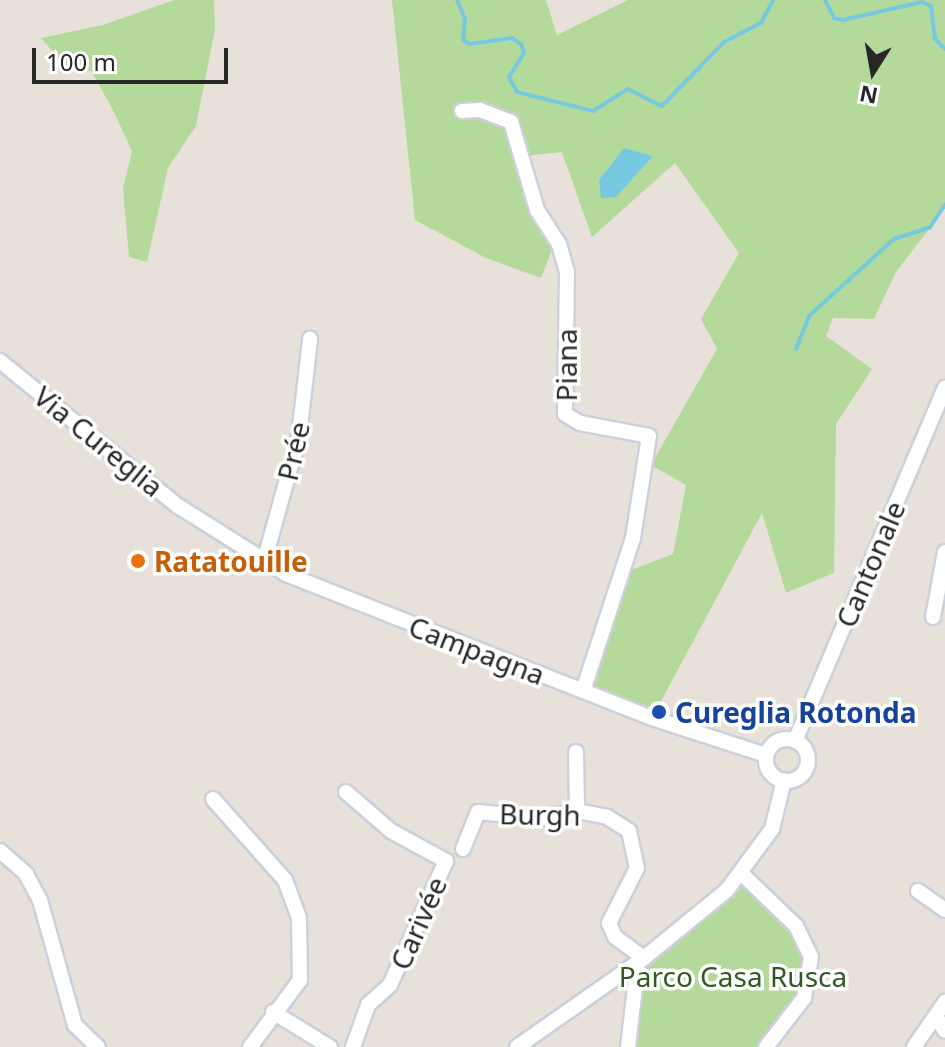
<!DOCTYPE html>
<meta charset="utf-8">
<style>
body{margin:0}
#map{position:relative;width:945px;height:1047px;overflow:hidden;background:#e8e1d9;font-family:"Noto Sans",sans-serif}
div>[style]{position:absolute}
.green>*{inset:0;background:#b3d99b}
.water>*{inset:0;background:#76c9e0}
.stream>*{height:4px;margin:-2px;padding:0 2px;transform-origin:2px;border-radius:2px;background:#76c9e0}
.roads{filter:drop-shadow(2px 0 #ccd0da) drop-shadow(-2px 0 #ccd0da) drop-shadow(0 2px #ccd0da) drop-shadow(0 -2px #ccd0da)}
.minor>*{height:14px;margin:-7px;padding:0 7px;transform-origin:7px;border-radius:7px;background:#fff}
.minor>.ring{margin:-7px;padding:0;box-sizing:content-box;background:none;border:14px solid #fff;border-radius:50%}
.dots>*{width:22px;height:22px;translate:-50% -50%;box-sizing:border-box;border:4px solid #fff;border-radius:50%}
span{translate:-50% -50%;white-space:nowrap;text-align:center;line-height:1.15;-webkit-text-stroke:7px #fff;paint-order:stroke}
.street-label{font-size:28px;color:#272727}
.food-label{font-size:28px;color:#c56008;font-weight:700}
.left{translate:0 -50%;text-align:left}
.transit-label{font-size:28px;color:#164399;font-weight:700}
.park-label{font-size:28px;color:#2f5a20}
.north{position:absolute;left:833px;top:32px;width:80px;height:80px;-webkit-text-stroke:6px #fff;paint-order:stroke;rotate:191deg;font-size:22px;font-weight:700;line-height:32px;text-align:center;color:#272727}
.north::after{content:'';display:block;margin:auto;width:28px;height:36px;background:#272727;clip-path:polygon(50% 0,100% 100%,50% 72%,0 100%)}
.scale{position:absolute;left:32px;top:48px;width:196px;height:36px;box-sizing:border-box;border:4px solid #272727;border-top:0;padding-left:10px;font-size:24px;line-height:28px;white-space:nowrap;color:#272727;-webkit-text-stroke:6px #fff;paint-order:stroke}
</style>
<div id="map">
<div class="green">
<i style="clip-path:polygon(174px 0,214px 0,215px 29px,196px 126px,168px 168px,147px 262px,129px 257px,123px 188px,132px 151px,112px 108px,91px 71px,65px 66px,41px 38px,103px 25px)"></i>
<i style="clip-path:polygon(392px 0,546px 0,557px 35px,628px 0,945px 0,945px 208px,896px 272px,874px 319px,833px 318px,826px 336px,872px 369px,836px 424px,834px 573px,786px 593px,762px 513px,652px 718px,583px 691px,623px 573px,673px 554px,686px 485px,651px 465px,717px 349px,701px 319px,739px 253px,675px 163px,592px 237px,562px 152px,524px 156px,554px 244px,541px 278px,486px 258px,415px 220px)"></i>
<i style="clip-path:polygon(742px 874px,806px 945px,810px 982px,766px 1047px,628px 1047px,638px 962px)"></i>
</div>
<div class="water">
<i style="clip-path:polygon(624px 148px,653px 156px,616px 197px,601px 198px,599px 180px)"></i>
</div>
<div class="stream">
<i style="left:457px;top:0;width:21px;rotate:67deg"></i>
<i style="left:465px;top:19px;width:21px;rotate:95deg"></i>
<i style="left:463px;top:40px;width:8px;rotate:30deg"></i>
<i style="left:470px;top:44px;width:42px;rotate:-8.1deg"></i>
<i style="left:512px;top:38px;width:11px;rotate:34deg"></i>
<i style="left:521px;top:44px;width:9px;rotate:72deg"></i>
<i style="left:524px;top:53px;width:28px;rotate:122deg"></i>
<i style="left:509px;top:77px;width:17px;rotate:62deg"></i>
<i style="left:517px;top:92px;width:78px;rotate:14deg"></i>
<i style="left:593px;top:111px;width:41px;rotate:-32.2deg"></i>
<i style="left:628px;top:89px;width:38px;rotate:27deg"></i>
<i style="left:662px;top:106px;width:89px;rotate:-45.9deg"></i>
<i style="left:724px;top:42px;width:42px;rotate:-27.2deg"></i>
<i style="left:761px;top:23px;width:26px;rotate:-62deg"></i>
<i style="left:825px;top:0;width:20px;rotate:63deg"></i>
<i style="left:834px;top:18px;width:9px;rotate:13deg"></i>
<i style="left:843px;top:20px;width:81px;rotate:-12.8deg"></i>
<i style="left:922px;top:2px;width:10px;rotate:24deg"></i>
<i style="left:931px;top:6px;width:33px;rotate:83deg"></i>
<i style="left:935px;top:39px;width:14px;rotate:45deg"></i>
<i style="left:796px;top:349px;width:35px;rotate:-68deg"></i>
<i style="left:809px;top:316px;width:115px;rotate:-42.2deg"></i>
<i style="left:894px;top:239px;width:38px;rotate:-18deg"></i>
<i style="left:930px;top:227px;width:27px;rotate:-56deg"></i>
</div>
<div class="roads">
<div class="minor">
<i style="left:462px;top:111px;width:18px;rotate:-3deg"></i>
<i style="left:480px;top:110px;width:33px;rotate:21deg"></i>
<i style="left:511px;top:122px;width:92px;rotate:73.5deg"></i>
<i style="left:537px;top:210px;width:40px;rotate:57.1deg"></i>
<i style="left:559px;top:244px;width:29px;rotate:74deg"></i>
<i style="left:567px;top:272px;width:142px;rotate:90.8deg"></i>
<i style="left:565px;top:414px;width:17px;rotate:31deg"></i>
<i style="left:580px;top:423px;width:70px;rotate:10.7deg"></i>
<i style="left:649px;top:436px;width:103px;rotate:98.9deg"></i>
<i style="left:633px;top:538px;width:161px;rotate:108.1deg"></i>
<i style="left:0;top:361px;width:230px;rotate:39.2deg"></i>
<i style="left:178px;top:506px;width:128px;rotate:32.2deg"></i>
<i style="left:286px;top:574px;width:393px;rotate:21.5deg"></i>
<i style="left:652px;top:718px;width:120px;rotate:18deg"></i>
<i style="left:264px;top:562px;width:131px;rotate:-74.5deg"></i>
<i style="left:299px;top:436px;width:98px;rotate:-83.5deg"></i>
<i style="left:933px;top:617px;width:66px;rotate:-79.5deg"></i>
<i class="ring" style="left:766px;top:739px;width:28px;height:28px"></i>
<i style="left:795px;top:741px;width:384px;rotate:-67deg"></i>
<i style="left:576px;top:752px;width:59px;rotate:89deg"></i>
<i style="left:346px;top:792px;width:60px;rotate:40.9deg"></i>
<i style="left:391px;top:831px;width:63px;rotate:28.6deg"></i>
<i style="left:446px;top:861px;width:136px;rotate:114.3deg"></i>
<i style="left:390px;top:985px;width:30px;rotate:138deg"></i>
<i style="left:368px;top:1005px;width:45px;rotate:109.7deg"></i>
<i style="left:213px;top:799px;width:108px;rotate:48.4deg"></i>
<i style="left:285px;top:880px;width:40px;rotate:69.8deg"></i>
<i style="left:299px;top:918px;width:62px;rotate:89.1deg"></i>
<i style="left:300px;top:980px;width:84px;rotate:126.7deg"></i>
<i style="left:463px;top:849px;width:40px;rotate:-68deg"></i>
<i style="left:478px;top:812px;width:64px;rotate:5.4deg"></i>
<i style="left:542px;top:818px;width:36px;rotate:-11deg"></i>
<i style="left:577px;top:811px;width:31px;rotate:11deg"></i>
<i style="left:607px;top:817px;width:26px;rotate:32deg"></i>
<i style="left:629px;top:831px;width:38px;rotate:78deg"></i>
<i style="left:637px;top:868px;width:62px;rotate:117deg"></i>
<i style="left:609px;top:923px;width:15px;rotate:67deg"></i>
<i style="left:615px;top:937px;width:36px;rotate:36deg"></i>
<i style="left:0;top:851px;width:35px;rotate:41deg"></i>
<i style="left:26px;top:874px;width:30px;rotate:62deg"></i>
<i style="left:40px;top:900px;width:130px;rotate:74.4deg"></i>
<i style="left:75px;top:1025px;width:32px;rotate:44deg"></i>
<i style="left:742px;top:874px;width:75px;rotate:43.9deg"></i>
<i style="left:796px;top:926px;width:34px;rotate:64deg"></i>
<i style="left:811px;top:957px;width:42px;rotate:99.7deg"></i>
<i style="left:804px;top:998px;width:62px;rotate:127.8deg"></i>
<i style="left:918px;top:891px;width:33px;rotate:35deg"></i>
<i style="left:273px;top:1012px;width:67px;rotate:31.6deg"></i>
<i style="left:936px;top:1016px;width:17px;rotate:59deg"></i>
<i style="left:517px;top:1047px;width:155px;rotate:-35deg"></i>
<i style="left:644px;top:958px;width:107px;rotate:-39.3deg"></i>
<i style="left:727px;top:890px;width:76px;rotate:-53.6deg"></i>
<i style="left:772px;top:829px;width:50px;rotate:-76.2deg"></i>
<i style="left:628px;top:1047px;width:86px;rotate:-83.3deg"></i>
<i style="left:914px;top:1047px;width:55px;rotate:-55.4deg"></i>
</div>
</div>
<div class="dots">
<i style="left:138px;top:561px;background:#e8710a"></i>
<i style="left:659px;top:712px;background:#1a4fb4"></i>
</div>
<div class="street-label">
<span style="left:566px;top:365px;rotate:-90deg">Piana</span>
<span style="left:99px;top:441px;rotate:39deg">Via Cureglia</span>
<span style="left:293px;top:451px;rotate:-77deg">Prée</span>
<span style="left:870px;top:564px;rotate:-67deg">Cantonale</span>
<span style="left:477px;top:650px;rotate:21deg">Campagna</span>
<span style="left:540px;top:814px;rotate:1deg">Burgh</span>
<span style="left:418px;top:923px;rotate:-66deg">Carivée</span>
</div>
<div class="food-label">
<span class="left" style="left:154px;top:561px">Ratatouille</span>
</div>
<div class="transit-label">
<span class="left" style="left:675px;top:712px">Cureglia Rotonda</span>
</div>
<div class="park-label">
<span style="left:733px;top:976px">Parco Casa Rusca</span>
</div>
<div class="north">N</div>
<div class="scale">100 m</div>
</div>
